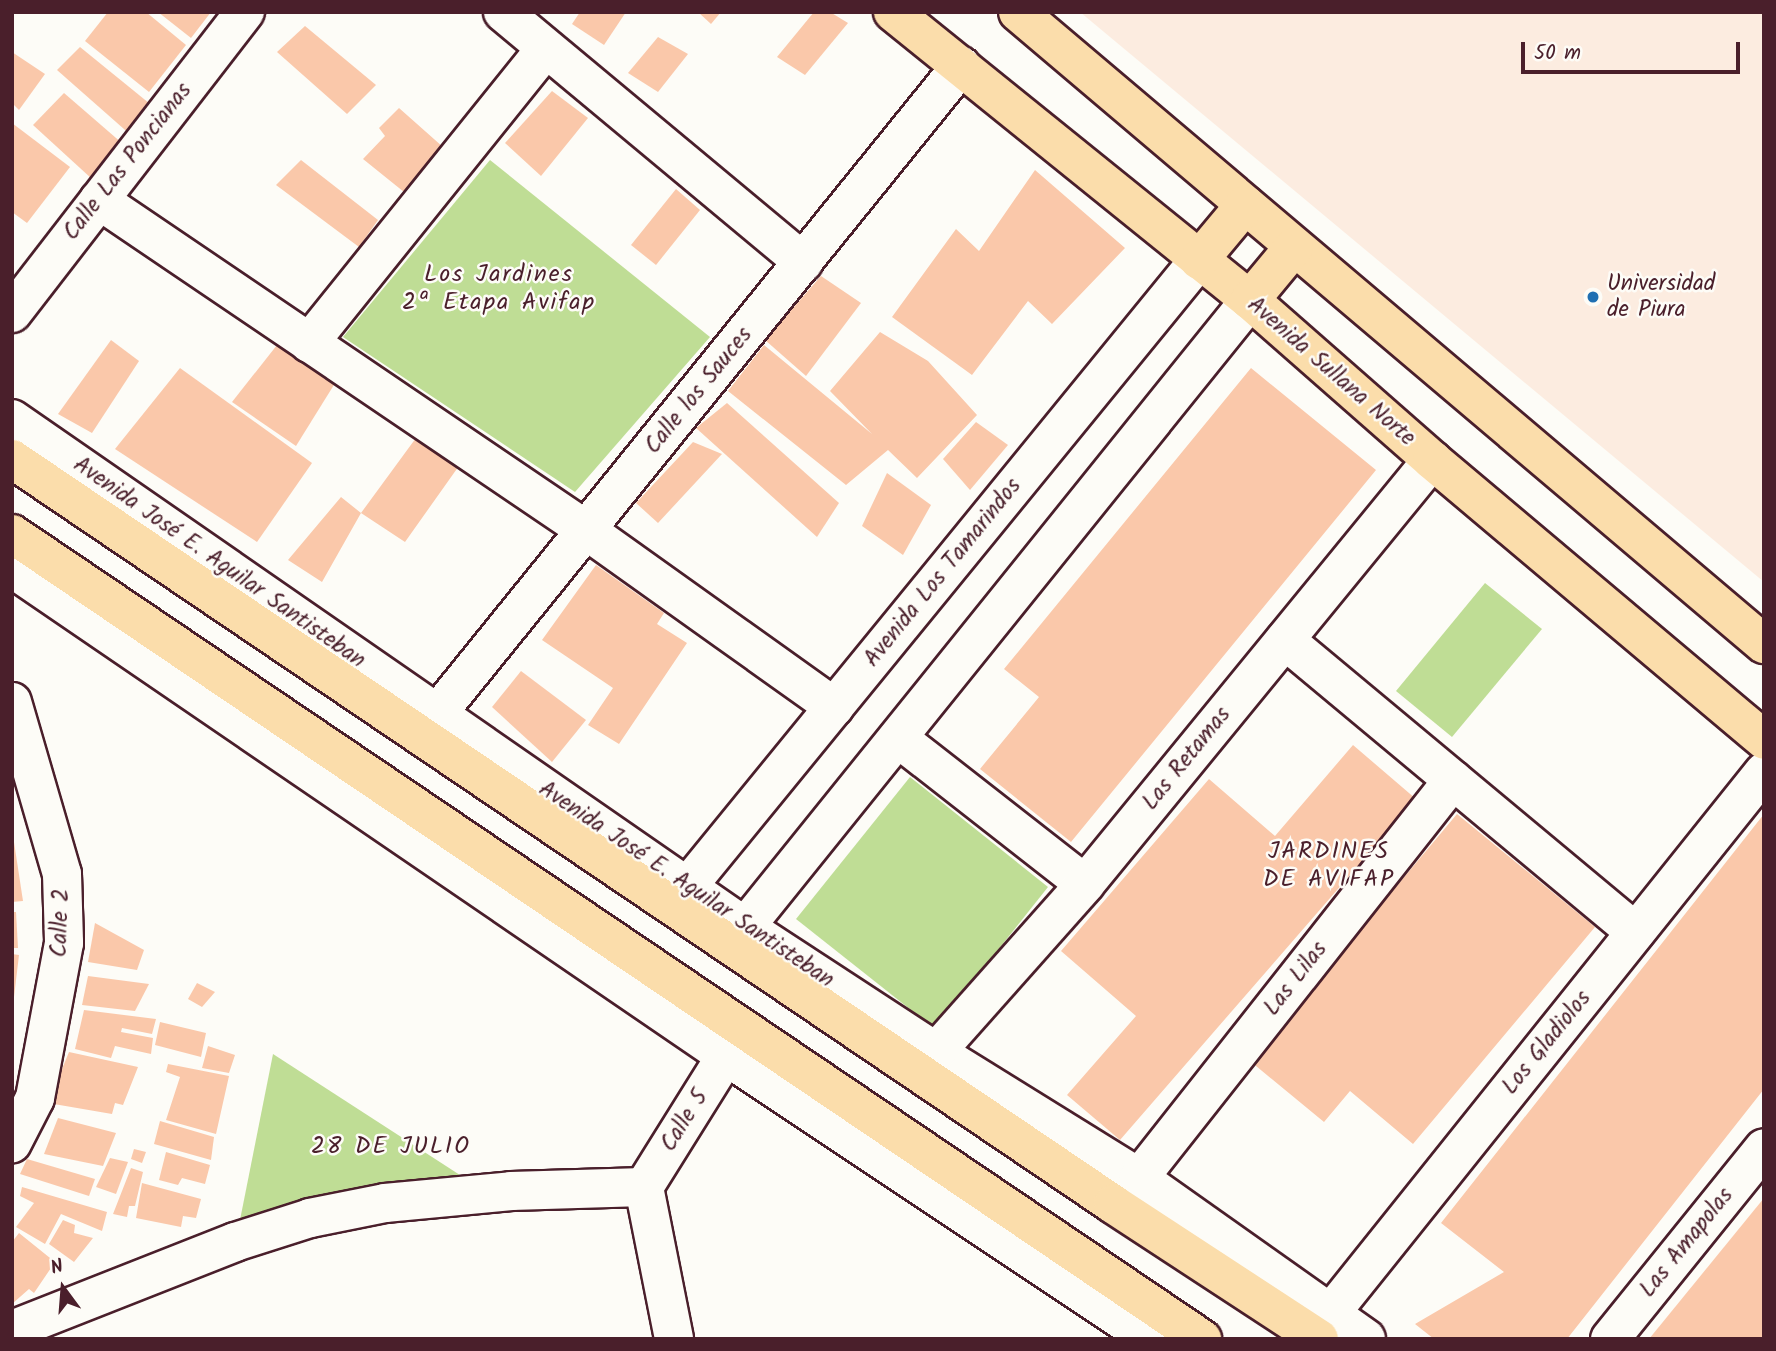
<!DOCTYPE html>
<meta charset="utf-8">
<style>
body{margin:0}
#map{position:relative;width:1776px;height:1351px;overflow:hidden;background:#fdfcf7;font-family:Kalam,sans-serif}
div>[style]{position:absolute}
.built>*{inset:0;background:#fcece0}
.green>*{inset:0;background:#bfdd95}
.building>*{inset:0;background:#fac8aa}
.roads{filter:drop-shadow(2px 0 #4a1f2b) drop-shadow(-2px 0 #4a1f2b) drop-shadow(0 2px #4a1f2b) drop-shadow(0 -2px #4a1f2b)}
.minor>*{height:38px;margin:-19px;padding:0 19px;transform-origin:19px;border-radius:19px;background:#fdfcf7}
.major>*{height:38px;margin:-19px;padding:0 19px;transform-origin:19px;border-radius:19px;background:#fbddab}
.dots>*{width:19px;height:19px;translate:-50% -50%;box-sizing:border-box;border:4px solid #fdfcf7;border-radius:50%}
span{translate:-50% -50%;white-space:nowrap;text-align:center;line-height:1.15;-webkit-text-stroke:5px #fdfcf7;paint-order:stroke}
.street-label{font-size:23px;color:#4a1f2b}
.poi-label{font-size:23px;color:#4a1f2b}
.left{translate:0 -50%;text-align:left}
.neighbourhood-label{font-size:24px;color:#4a1f2b;letter-spacing:2px}
.frame{position:absolute;inset:0;border:14px solid #4a1f2b;pointer-events:none}
.north{position:absolute;left:28px;top:1253px;width:70px;height:70px;-webkit-text-stroke:5px #fdfcf7;paint-order:stroke;rotate:344deg;font-size:19px;font-weight:700;line-height:28px;text-align:center;color:#4a1f2b}
.north::after{content:'';display:block;margin:auto;width:24px;height:32px;background:#4a1f2b;clip-path:polygon(50% 0,100% 100%,50% 72%,0 100%)}
.scale{position:absolute;left:1521px;top:42px;width:219px;height:32px;box-sizing:border-box;border:4px solid #4a1f2b;border-top:0;padding-left:9px;font-size:21px;line-height:24px;white-space:nowrap;color:#4a1f2b;-webkit-text-stroke:5px #fdfcf7;paint-order:stroke}
</style>
<div id="map">
<div class="built">
<i style="clip-path:polygon(1080px 12px,1764px 12px,1764px 582px)"></i>
</div>
<div class="green">
<i style="clip-path:polygon(490px 160px,710px 337px,575px 492px,343px 337px)"></i>
<i style="clip-path:polygon(1485px 583px,1542px 629px,1452px 737px,1396px 691px)"></i>
<i style="clip-path:polygon(910px 777px,1048px 887px,935px 1029px,796px 919px)"></i>
<i style="clip-path:polygon(273px 1054px,463px 1177px,240px 1220px)"></i>
</div>
<div class="building">
<i style="clip-path:polygon(108px 12px,146px 12px,186px 45px,149px 92px,85px 41px)"></i>
<i style="clip-path:polygon(158px 12px,211px 12px,191px 38px)"></i>
<i style="clip-path:polygon(580px 12px,626px 12px,604px 45px,572px 24px)"></i>
<i style="clip-path:polygon(698px 12px,721px 12px,711px 24px)"></i>
<i style="clip-path:polygon(814px 12px,830px 12px,848px 23px,805px 75px,777px 57px)"></i>
<i style="clip-path:polygon(305px 26px,376px 85px,347px 114px,277px 52px)"></i>
<i style="clip-path:polygon(658px 37px,688px 54px,658px 92px,628px 73px)"></i>
<i style="clip-path:polygon(80px 47px,155px 108px,133px 137px,57px 70px)"></i>
<i style="clip-path:polygon(12px 52px,45px 74px,19px 110px,12px 103px)"></i>
<i style="clip-path:polygon(552px 91px,588px 118px,541px 176px,505px 143px)"></i>
<i style="clip-path:polygon(64px 93px,123px 144px,92px 179px,33px 125px)"></i>
<i style="clip-path:polygon(399px 108px,452px 155px,422px 190px,413px 183px,404px 192px,363px 159px,385px 136px,379px 128px)"></i>
<i style="clip-path:polygon(12px 123px,70px 167px,27px 223px,12px 212px)"></i>
<i style="clip-path:polygon(301px 160px,378px 220px,359px 247px,276px 185px)"></i>
<i style="clip-path:polygon(1035px 170px,1125px 248px,1052px 324px,1028px 301px,972px 375px,892px 317px,956px 229px,979px 251px)"></i>
<i style="clip-path:polygon(676px 189px,700px 210px,656px 265px,631px 245px)"></i>
<i style="clip-path:polygon(821px 276px,861px 303px,806px 376px,765px 340px)"></i>
<i style="clip-path:polygon(880px 332px,928px 361px,977px 415px,917px 478px,888px 450px,846px 485px,728px 391px,764px 345px,872px 434px,830px 391px)"></i>
<i style="clip-path:polygon(111px 340px,139px 361px,92px 433px,58px 414px)"></i>
<i style="clip-path:polygon(277px 345px,337px 380px,296px 446px,232px 402px)"></i>
<i style="clip-path:polygon(180px 368px,312px 463px,257px 542px,115px 449px)"></i>
<i style="clip-path:polygon(1251px 368px,1376px 470px,1071px 842px,980px 769px,1039px 697px,1004px 669px)"></i>
<i style="clip-path:polygon(727px 403px,839px 503px,817px 537px,696px 428px)"></i>
<i style="clip-path:polygon(976px 422px,1008px 445px,970px 490px,943px 459px)"></i>
<i style="clip-path:polygon(424px 427px,466px 456px,405px 542px,361px 513px,322px 582px,288px 560px,341px 497px,361px 513px)"></i>
<i style="clip-path:polygon(693px 442px,722px 454px,658px 523px,636px 503px)"></i>
<i style="clip-path:polygon(887px 473px,931px 505px,903px 555px,862px 526px)"></i>
<i style="clip-path:polygon(596px 565px,664px 613px,657px 624px,687px 643px,619px 744px,588px 725px,613px 688px,542px 640px)"></i>
<i style="clip-path:polygon(521px 671px,586px 720px,552px 762px,492px 707px)"></i>
<i style="clip-path:polygon(1353px 745px,1416px 799px,1120px 1140px,1067px 1095px,1136px 1016px,1061px 951px,1209px 779px,1275px 836px)"></i>
<i style="clip-path:polygon(1457px 814px,1595px 927px,1413px 1144px,1350px 1091px,1324px 1122px,1250px 1061px)"></i>
<i style="clip-path:polygon(1764px 814px,1764px 1089px,1567px 1339px,1434px 1339px,1415px 1324px,1504px 1272px,1441px 1223px)"></i>
<i style="clip-path:polygon(14px 842px,23px 901px,12px 902px,12px 843px)"></i>
<i style="clip-path:polygon(12px 912px,16px 912px,18px 948px,12px 948px)"></i>
<i style="clip-path:polygon(95px 923px,144px 950px,137px 970px,88px 962px)"></i>
<i style="clip-path:polygon(12px 954px,19px 955px,14px 997px,12px 997px)"></i>
<i style="clip-path:polygon(88px 976px,149px 984px,135px 1011px,82px 1005px)"></i>
<i style="clip-path:polygon(197px 983px,215px 992px,202px 1007px,188px 999px)"></i>
<i style="clip-path:polygon(84px 1010px,156px 1019px,152px 1034px,122px 1028px,121px 1032px,153px 1038px,151px 1054px,115px 1046px,111px 1058px,75px 1049px)"></i>
<i style="clip-path:polygon(160px 1022px,206px 1033px,201px 1057px,155px 1045px)"></i>
<i style="clip-path:polygon(208px 1046px,235px 1055px,229px 1073px,202px 1068px)"></i>
<i style="clip-path:polygon(69px 1052px,138px 1067px,123px 1105px,115px 1103px,112px 1114px,48px 1103px)"></i>
<i style="clip-path:polygon(168px 1064px,229px 1076px,216px 1134px,166px 1120px,180px 1077px,166px 1072px)"></i>
<i style="clip-path:polygon(58px 1118px,116px 1133px,103px 1166px,44px 1154px)"></i>
<i style="clip-path:polygon(160px 1121px,214px 1137px,211px 1160px,154px 1144px)"></i>
<i style="clip-path:polygon(134px 1149px,146px 1152px,142px 1163px,131px 1159px)"></i>
<i style="clip-path:polygon(166px 1152px,210px 1165px,205px 1184px,182px 1178px,178px 1185px,159px 1180px)"></i>
<i style="clip-path:polygon(110px 1158px,128px 1162px,116px 1194px,96px 1187px)"></i>
<i style="clip-path:polygon(27px 1159px,95px 1179px,89px 1196px,20px 1174px)"></i>
<i style="clip-path:polygon(131px 1168px,143px 1172px,135px 1206px,129px 1206px,127px 1217px,113px 1214px)"></i>
<i style="clip-path:polygon(142px 1183px,201px 1199px,196px 1218px,183px 1216px,181px 1227px,136px 1218px)"></i>
<i style="clip-path:polygon(22px 1187px,107px 1212px,102px 1231px,61px 1214px,45px 1244px,16px 1227px,34px 1203px,20px 1196px)"></i>
<i style="clip-path:polygon(1764px 1198px,1764px 1339px,1649px 1339px)"></i>
<i style="clip-path:polygon(63px 1220px,75px 1225px,74px 1233px,93px 1238px,74px 1262px,49px 1244px)"></i>
<i style="clip-path:polygon(19px 1233px,55px 1262px,34px 1293px,29px 1289px,12px 1304px,12px 1242px)"></i>
</div>
<div class="roads">
<div class="minor">
<i style="left:503px;top:12px;width:391px;rotate:39.8deg"></i>
<i style="left:99px;top:200px;width:588px;rotate:34.12deg"></i>
<i style="left:586px;top:530px;width:305px;rotate:35.5deg"></i>
<i style="left:12px;top:313px;width:381px;rotate:-52.3deg"></i>
<i style="left:309px;top:343px;width:378px;rotate:-51.2deg"></i>
<i style="left:12px;top:419px;width:892px;rotate:34.72deg"></i>
<i style="left:745px;top:927px;width:228px;rotate:33.2deg"></i>
<i style="left:936px;top:1052px;width:239px;rotate:31.8deg"></i>
<i style="left:1139px;top:1178px;width:278px;rotate:35.3deg"></i>
<i style="left:12px;top:568px;width:865px;rotate:34.35deg"></i>
<i style="left:726px;top:1056px;width:511px;rotate:33.66deg"></i>
<i style="left:1285px;top:640px;width:456px;rotate:39.8deg"></i>
<i style="left:12px;top:702px;width:179px;rotate:73.8deg"></i>
<i style="left:62px;top:874px;width:69px;rotate:88.3deg"></i>
<i style="left:64px;top:943px;width:158px;rotate:100.6deg"></i>
<i style="left:35px;top:1098px;width:51px;rotate:117.1deg"></i>
<i style="left:436px;top:715px;width:835px;rotate:-51.03deg"></i>
<i style="left:898px;top:738px;width:237px;rotate:38deg"></i>
<i style="left:687px;top:887px;width:809px;rotate:-50.77deg"></i>
<i style="left:745px;top:927px;width:805px;rotate:-51.15deg"></i>
<i style="left:936px;top:1052px;width:225px;rotate:-48.4deg"></i>
<i style="left:1085px;top:884px;width:548px;rotate:-50.7deg"></i>
<i style="left:1139px;top:1178px;width:507px;rotate:-51.73deg"></i>
<i style="left:644px;top:1187px;width:155px;rotate:78.8deg"></i>
<i style="left:644px;top:1187px;width:155px;rotate:-58deg"></i>
<i style="left:12px;top:1330px;width:240px;rotate:-21.5deg"></i>
<i style="left:235px;top:1242px;width:79px;rotate:-17.7deg"></i>
<i style="left:310px;top:1218px;width:76px;rotate:-11.3deg"></i>
<i style="left:385px;top:1203px;width:127px;rotate:-5.4deg"></i>
<i style="left:511px;top:1191px;width:133px;rotate:-1.7deg"></i>
<i style="left:1314px;top:1334px;width:720px;rotate:-51.32deg"></i>
<i style="left:1610px;top:1339px;width:245px;rotate:-51.1deg"></i>
</div>
<div class="major">
<i style="left:893px;top:12px;width:459px;rotate:38.9deg"></i>
<i style="left:1250px;top:300px;width:242px;rotate:41.3deg"></i>
<i style="left:1432px;top:460px;width:434px;rotate:40.1deg"></i>
<i style="left:1018px;top:12px;width:978px;rotate:40.27deg"></i>
<i style="left:1199px;top:260px;width:72px;rotate:-50.1deg"></i>
<i style="left:1250px;top:300px;width:69px;rotate:-50.3deg"></i>
<i style="left:12px;top:459px;width:1329px;rotate:34.08deg"></i>
<i style="left:1113px;top:1204px;width:246px;rotate:33.2deg"></i>
<i style="left:12px;top:534px;width:1437px;rotate:34.08deg"></i>
</div>
</div>
<div class="dots">
<i style="left:1593px;top:297px;background:#1f6fb2"></i>
</div>
<div class="street-label">
<span style="left:128px;top:162px;rotate:-52deg">Calle Las Poncianas</span>
<span style="left:1331px;top:372px;rotate:41deg">Avenida Sullana Norte</span>
<span style="left:699px;top:391px;rotate:-51deg">Calle los Sauces</span>
<span style="left:219px;top:563px;rotate:35deg">Avenida José E. Aguilar Santisteban</span>
<span style="left:943px;top:573px;rotate:-51deg">Avenida Los Tamarindos</span>
<span style="left:1187px;top:759px;rotate:-51deg">Las Retamas</span>
<span style="left:686px;top:885px;rotate:34deg">Avenida José E. Aguilar Santisteban</span>
<span style="left:61px;top:923px;rotate:-88deg">Calle 2</span>
<span style="left:1296px;top:979px;rotate:-52deg">Las Lilas</span>
<span style="left:1547px;top:1043px;rotate:-51deg">Los Gladiolos</span>
<span style="left:685px;top:1121px;rotate:-58deg">Calle 5</span>
<span style="left:1687px;top:1243px;rotate:-51deg">Las Amapolas</span>
</div>
<div class="poi-label">
<span class="left" style="left:1607px;top:297px">Universidad<br>de Piura</span>
</div>
<div class="neighbourhood-label">
<span style="left:499px;top:289px">Los Jardines<br>2ª Etapa Avifap</span>
<span style="left:1329px;top:866px">JARDINES<br>DE AVIFAP</span>
<span style="left:391px;top:1147px">28 DE JULIO</span>
</div>
<div class="frame"></div>
<div class="north">N</div>
<div class="scale">50 m</div>
</div>
